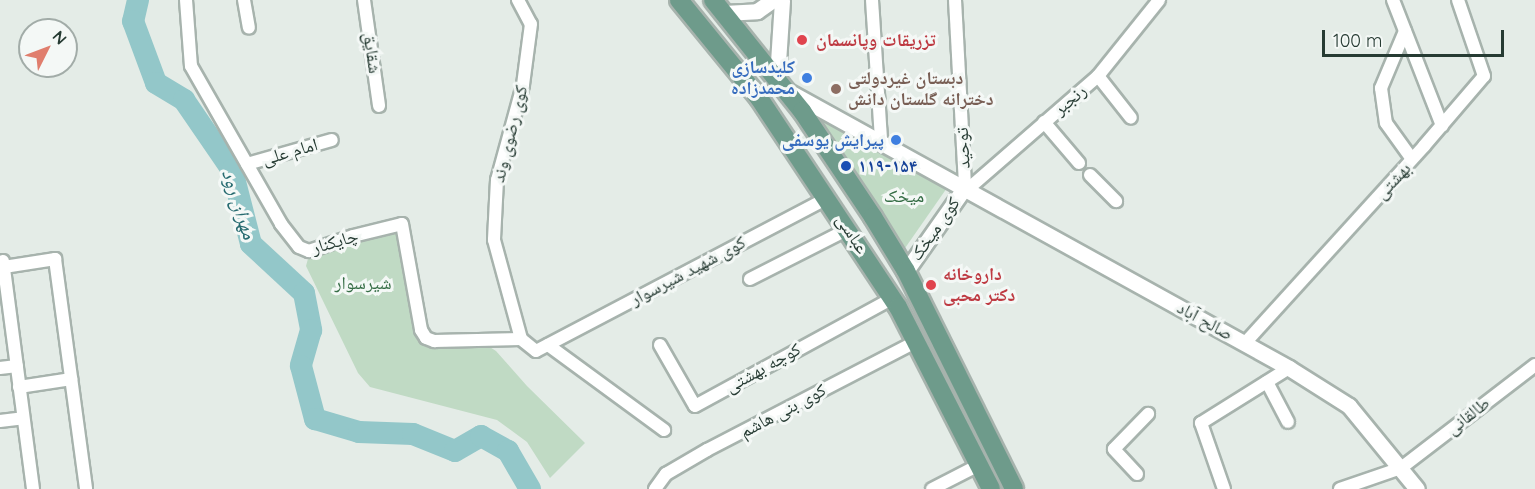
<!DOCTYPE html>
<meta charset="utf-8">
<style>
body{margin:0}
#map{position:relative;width:1535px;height:489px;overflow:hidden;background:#e4ece7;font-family:Quicksand,"Noto Naskh Arabic",sans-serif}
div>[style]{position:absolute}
.green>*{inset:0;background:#c0dac4}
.river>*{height:22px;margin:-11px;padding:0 11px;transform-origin:11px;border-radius:11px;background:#93c7c9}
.roads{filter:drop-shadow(2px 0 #a7b3ad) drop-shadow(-2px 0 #a7b3ad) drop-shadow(0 2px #a7b3ad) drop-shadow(0 -2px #a7b3ad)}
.minor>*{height:12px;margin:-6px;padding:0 6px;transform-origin:6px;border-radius:6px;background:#fff}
.tertiary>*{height:15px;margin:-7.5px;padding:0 7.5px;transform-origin:7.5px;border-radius:7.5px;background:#fff}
.primary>*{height:18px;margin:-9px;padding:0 9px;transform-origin:9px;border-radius:9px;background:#6e9b8b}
.dots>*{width:16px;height:16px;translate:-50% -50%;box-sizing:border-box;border:3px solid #f4f8f6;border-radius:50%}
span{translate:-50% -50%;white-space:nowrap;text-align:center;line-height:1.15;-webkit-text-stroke:6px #f4f8f6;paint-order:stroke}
.health-label{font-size:18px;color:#be3a42;font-weight:700}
.left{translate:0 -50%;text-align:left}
.street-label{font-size:18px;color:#263b33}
.shop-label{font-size:18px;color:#366cbe;font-weight:700}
.right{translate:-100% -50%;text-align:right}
.education-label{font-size:18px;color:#785e54;font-weight:700}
.transit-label{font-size:18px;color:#164399;font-weight:700}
.park-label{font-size:18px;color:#356d45}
.water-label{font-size:20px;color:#276b70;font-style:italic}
.north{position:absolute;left:18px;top:18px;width:60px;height:60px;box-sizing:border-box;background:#f4f8f6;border:2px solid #a2aca8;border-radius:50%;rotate:48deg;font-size:16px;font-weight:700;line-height:24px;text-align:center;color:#263b33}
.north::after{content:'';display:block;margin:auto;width:21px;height:27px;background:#e07e6d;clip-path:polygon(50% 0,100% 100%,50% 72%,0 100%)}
.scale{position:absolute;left:1322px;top:30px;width:182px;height:27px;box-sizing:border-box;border:3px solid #263b33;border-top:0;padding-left:8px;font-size:18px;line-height:21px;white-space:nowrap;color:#263b33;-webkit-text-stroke:4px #f4f8f6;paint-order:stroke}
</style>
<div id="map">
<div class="green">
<i style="clip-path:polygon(817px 117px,949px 185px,903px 251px)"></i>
<i style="clip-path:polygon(395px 231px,415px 307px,419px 341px,430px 345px,482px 342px,496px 351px,527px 386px,585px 443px,550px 478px,527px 442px,497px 420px,370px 387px,358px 373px,306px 266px,309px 255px,323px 245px)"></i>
</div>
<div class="river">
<i style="left:138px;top:0;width:22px;rotate:103deg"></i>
<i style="left:133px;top:21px;width:66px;rotate:69.6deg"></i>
<i style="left:156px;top:83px;width:33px;rotate:31deg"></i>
<i style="left:184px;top:100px;width:85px;rotate:55.6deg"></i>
<i style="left:232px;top:170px;width:76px;rotate:75.6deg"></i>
<i style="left:251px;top:244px;width:72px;rotate:42.8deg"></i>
<i style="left:304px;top:293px;width:38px;rotate:79deg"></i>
<i style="left:311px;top:330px;width:37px;rotate:106deg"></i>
<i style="left:301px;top:366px;width:55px;rotate:75.2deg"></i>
<i style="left:315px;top:419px;width:46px;rotate:16.5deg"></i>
<i style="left:359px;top:432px;width:54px;rotate:2.1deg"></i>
<i style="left:413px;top:434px;width:45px;rotate:22deg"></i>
<i style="left:455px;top:451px;width:30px;rotate:-30deg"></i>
<i style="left:481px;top:436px;width:31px;rotate:29deg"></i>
<i style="left:508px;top:451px;width:44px;rotate:59.9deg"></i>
</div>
<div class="roads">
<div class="minor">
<i style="left:186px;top:0;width:66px;rotate:85.7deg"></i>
<i style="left:191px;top:66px;width:182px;rotate:60.3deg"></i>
<i style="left:281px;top:224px;width:29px;rotate:52deg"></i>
<i style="left:299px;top:247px;width:11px;rotate:22deg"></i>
<i style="left:309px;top:251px;width:46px;rotate:-18.8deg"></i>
<i style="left:353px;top:236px;width:50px;rotate:-13.8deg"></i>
<i style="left:402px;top:224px;width:108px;rotate:79.8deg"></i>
<i style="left:421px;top:330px;width:9px;rotate:58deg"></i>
<i style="left:426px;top:338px;width:9px;rotate:21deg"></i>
<i style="left:434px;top:341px;width:87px;rotate:-1.3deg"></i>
<i style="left:244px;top:0;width:28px;rotate:80deg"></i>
<i style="left:364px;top:0;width:107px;rotate:81.9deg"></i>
<i style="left:518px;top:0;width:27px;rotate:62deg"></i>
<i style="left:531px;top:24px;width:62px;rotate:97.5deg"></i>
<i style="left:523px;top:85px;width:98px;rotate:105.3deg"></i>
<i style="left:497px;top:180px;width:60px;rotate:92.9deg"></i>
<i style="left:494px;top:240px;width:103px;rotate:74.7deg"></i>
<i style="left:872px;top:0;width:141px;rotate:86.3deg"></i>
<i style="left:955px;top:0;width:187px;rotate:86.9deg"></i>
<i style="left:1393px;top:0;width:135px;rotate:68.7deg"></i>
<i style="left:1405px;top:31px;width:62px;rotate:112.8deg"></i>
<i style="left:1381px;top:88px;width:35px;rotate:82deg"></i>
<i style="left:1386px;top:123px;width:44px;rotate:54.2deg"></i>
<i style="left:1098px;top:76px;width:53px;rotate:51.8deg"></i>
<i style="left:1044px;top:122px;width:54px;rotate:49.5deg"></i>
<i style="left:247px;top:164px;width:88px;rotate:-15.8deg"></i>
<i style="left:1090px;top:175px;width:37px;rotate:45deg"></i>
<i style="left:968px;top:189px;width:172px;rotate:-41deg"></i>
<i style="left:1098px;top:76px;width:97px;rotate:-51.2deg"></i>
<i style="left:3px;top:261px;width:230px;rotate:82.5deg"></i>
<i style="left:4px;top:267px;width:52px;rotate:-8.9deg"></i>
<i style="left:55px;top:259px;width:232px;rotate:82.3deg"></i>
<i style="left:750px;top:279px;width:110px;rotate:-27deg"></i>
<i style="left:521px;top:339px;width:19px;rotate:39deg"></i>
<i style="left:536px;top:351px;width:330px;rotate:-27.7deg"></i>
<i style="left:1245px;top:343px;width:266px;rotate:-47.7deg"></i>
<i style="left:1424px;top:146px;width:92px;rotate:-49.4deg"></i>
<i style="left:1484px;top:76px;width:80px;rotate:-108.9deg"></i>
<i style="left:548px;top:345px;width:144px;rotate:36.2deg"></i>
<i style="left:660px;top:345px;width:70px;rotate:60.2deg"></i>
<i style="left:695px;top:406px;width:226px;rotate:-28.6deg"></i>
<i style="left:0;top:368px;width:17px;rotate:-7deg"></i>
<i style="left:1267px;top:382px;width:45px;rotate:62.3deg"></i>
<i style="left:19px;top:387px;width:53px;rotate:-8.7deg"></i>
<i style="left:0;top:421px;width:23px;rotate:-7deg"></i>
<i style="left:1137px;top:474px;width:34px;rotate:-133deg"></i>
<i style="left:1114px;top:449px;width:49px;rotate:-45.8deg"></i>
<i style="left:655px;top:489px;width:19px;rotate:-54deg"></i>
<i style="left:666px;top:474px;width:48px;rotate:-30.3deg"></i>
<i style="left:707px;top:450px;width:237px;rotate:-27.4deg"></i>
<i style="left:932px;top:489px;width:53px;rotate:-27.1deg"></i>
<i style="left:1224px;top:489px;width:70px;rotate:-109.2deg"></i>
<i style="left:1201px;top:423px;width:104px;rotate:-32deg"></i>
<i style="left:1340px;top:489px;width:65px;rotate:-19deg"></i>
<i style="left:1401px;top:468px;width:169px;rotate:-37.5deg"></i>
</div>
<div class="tertiary">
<i style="left:724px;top:13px;width:33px;rotate:-3deg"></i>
<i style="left:757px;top:11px;width:19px;rotate:-35deg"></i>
<i style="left:777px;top:78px;width:78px;rotate:-86.3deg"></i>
<i style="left:786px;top:90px;width:575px;rotate:28.93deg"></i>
<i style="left:1289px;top:368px;width:71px;rotate:32.3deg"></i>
<i style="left:1349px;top:406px;width:107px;rotate:50.7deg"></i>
<i style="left:906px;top:271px;width:103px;rotate:-54.9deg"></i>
</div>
<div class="primary">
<i style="left:679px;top:0;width:127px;rotate:50.8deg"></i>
<i style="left:759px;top:98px;width:251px;rotate:56.4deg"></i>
<i style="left:898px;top:307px;width:204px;rotate:62.9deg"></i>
<i style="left:713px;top:0;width:142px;rotate:51.3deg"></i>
<i style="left:802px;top:111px;width:128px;rotate:56.2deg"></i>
<i style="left:873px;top:217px;width:63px;rotate:58.6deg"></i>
<i style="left:906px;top:271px;width:243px;rotate:63.6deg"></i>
</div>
</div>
<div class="dots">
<i style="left:802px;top:40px;background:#e0444e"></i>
<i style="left:807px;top:78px;background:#3f7fe0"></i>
<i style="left:836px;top:89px;background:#8d6e63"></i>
<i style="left:896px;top:140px;background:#3f7fe0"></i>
<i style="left:846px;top:166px;background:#1a4fb4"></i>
<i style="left:931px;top:285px;background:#e0444e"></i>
</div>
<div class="health-label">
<span class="left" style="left:816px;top:40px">تزریقات وپانسمان</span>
<span class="left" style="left:943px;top:285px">داروخانه<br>دکتر محبی</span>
</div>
<div class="street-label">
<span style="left:372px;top:53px;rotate:82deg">شقایق</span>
<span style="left:1070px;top:100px;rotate:-40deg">رنجبر</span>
<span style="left:510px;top:134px;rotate:-76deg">کوی رضوی وند</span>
<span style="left:963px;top:148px;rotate:-93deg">توحید</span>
<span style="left:290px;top:152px;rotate:-16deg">امام علی</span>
<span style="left:1393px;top:181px;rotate:-47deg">بهشتی</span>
<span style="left:935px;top:229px;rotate:-55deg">کوی میخک</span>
<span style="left:852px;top:234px;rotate:57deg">عباسى</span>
<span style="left:335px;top:242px;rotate:-16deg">چایکنار</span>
<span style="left:688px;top:271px;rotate:-28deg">کوی شهید شیرسوار</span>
<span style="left:1205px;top:321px;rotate:29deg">صالح آباد</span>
<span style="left:763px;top:368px;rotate:-29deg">کوچه بهشتی</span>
<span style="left:783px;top:411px;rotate:-28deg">کوی بنی هاشم</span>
<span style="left:1468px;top:416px;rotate:-38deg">طالقانی</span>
</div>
<div class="shop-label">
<span class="right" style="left:795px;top:78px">کلیدسازی<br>محمدزاده</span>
<span class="right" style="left:884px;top:140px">پیرایش یوسفی</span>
</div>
<div class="education-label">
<span class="left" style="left:848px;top:89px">دبستان غیردولتی<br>دخترانه گلستان دانش</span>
</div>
<div class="transit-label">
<span class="left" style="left:858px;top:166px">۱۱۹-۱۵۴</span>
</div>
<div class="park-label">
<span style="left:904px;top:196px">میخک</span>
<span style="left:363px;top:283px">شیرسوار</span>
</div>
<div class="water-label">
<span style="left:240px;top:204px;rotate:72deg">مهران رود</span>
</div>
<div class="north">N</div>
<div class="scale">100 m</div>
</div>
